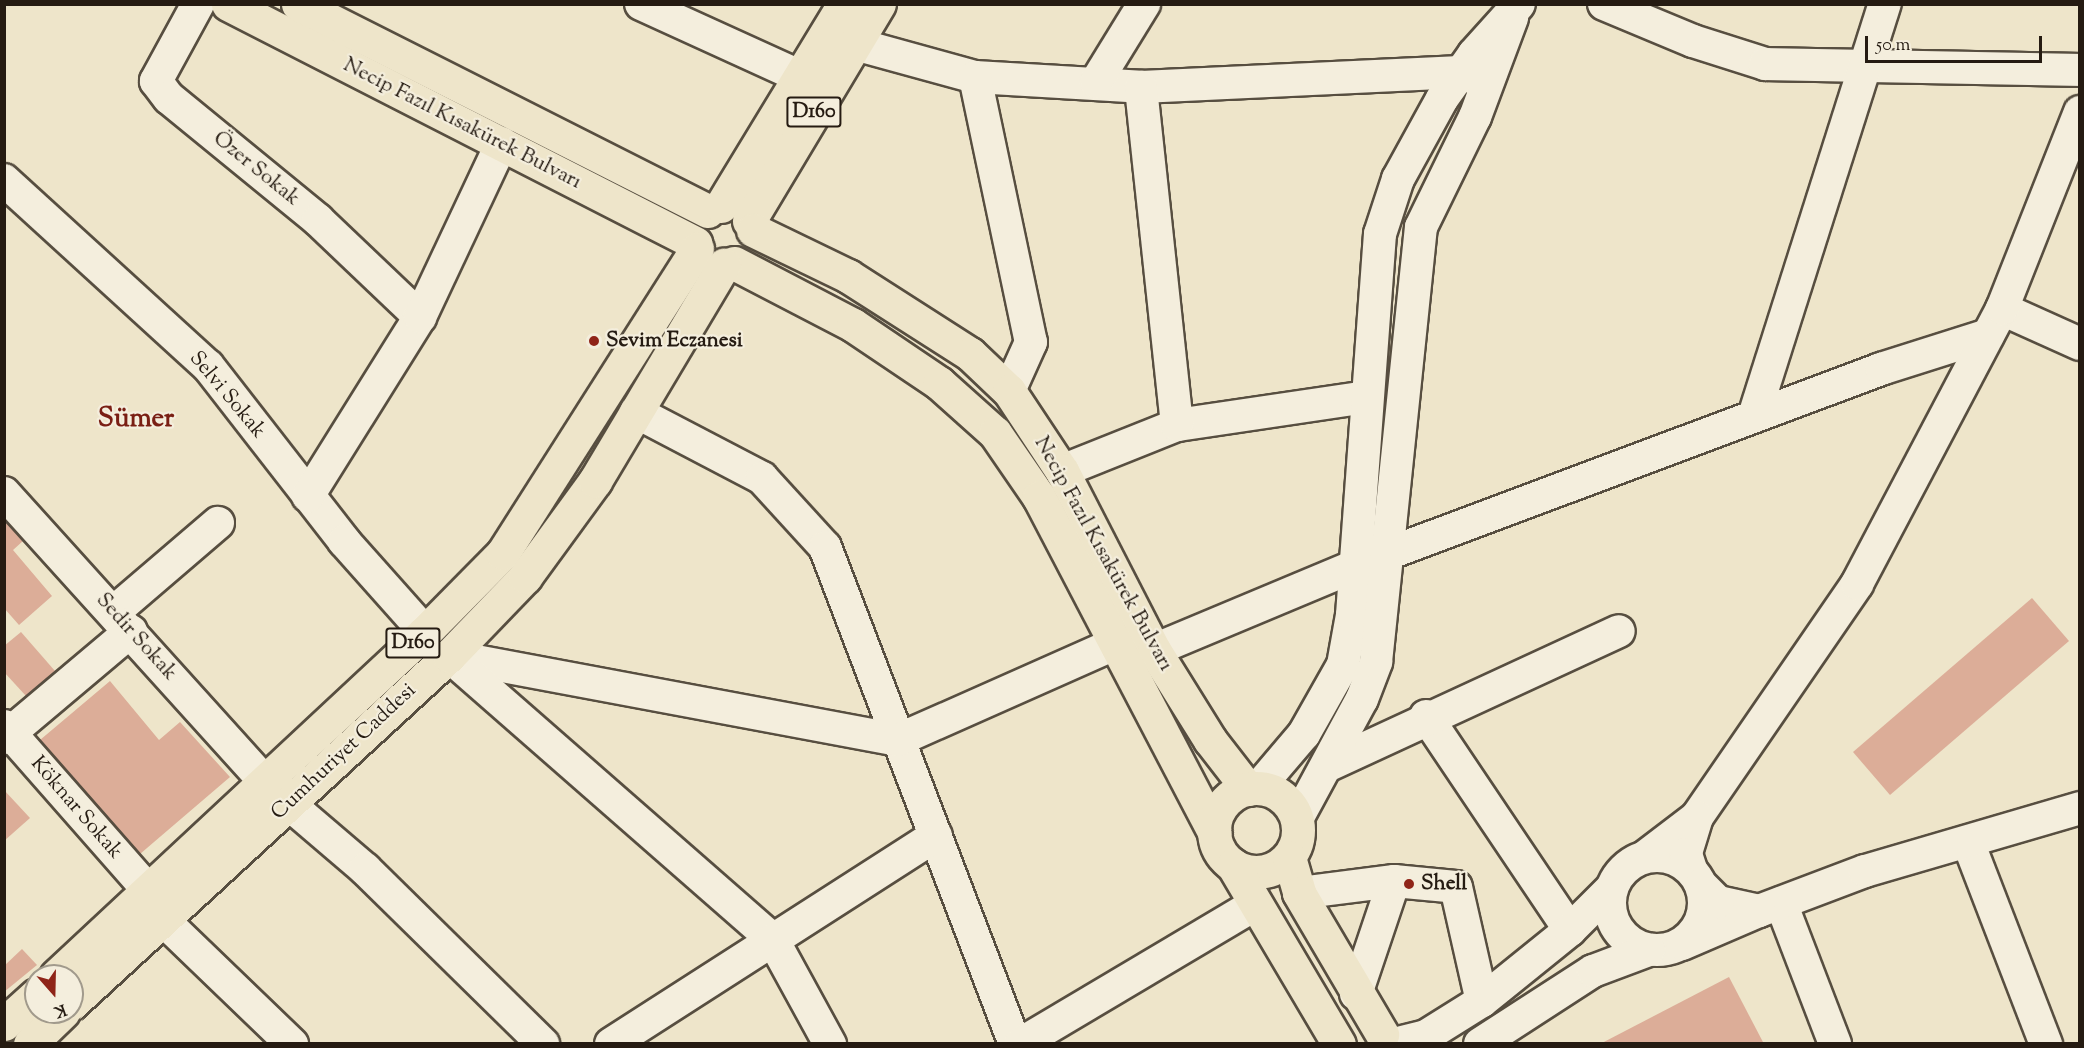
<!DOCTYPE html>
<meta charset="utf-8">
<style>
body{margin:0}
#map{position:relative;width:2084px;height:1048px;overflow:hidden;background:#eee5ca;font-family:"Sorts Mill Goudy",serif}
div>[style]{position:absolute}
.building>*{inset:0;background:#dcad98}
.roads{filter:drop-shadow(2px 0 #574e40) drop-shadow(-2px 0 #574e40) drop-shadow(0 2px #574e40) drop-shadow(0 -2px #574e40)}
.minor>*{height:32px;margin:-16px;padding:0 16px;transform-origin:16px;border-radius:16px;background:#f4eedd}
.minor>.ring{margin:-16px;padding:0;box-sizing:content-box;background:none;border:32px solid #f4eedd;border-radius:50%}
.major>*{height:33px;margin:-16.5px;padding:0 16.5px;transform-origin:16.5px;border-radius:16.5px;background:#eee5ca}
.major>.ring{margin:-16.5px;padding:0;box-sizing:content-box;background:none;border:33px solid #eee5ca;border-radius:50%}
.dots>*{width:16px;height:16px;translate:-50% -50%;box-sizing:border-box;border:3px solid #f4eedd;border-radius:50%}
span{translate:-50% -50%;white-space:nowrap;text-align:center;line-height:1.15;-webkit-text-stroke:4.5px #f4eedd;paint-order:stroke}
.shield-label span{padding:2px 4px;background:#f4eedd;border:2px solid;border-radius:4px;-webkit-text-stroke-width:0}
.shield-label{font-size:20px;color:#251b12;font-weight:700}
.street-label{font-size:21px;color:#251b12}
.poi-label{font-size:21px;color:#251b12;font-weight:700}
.left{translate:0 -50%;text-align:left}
.district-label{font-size:27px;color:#7a1f14;font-weight:700}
.frame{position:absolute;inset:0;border:6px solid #251b12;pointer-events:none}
.north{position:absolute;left:24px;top:964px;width:60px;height:60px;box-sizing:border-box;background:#f4eedd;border:2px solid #a19a8c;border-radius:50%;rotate:160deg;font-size:16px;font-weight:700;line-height:24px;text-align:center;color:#251b12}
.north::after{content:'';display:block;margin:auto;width:21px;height:27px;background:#8f2418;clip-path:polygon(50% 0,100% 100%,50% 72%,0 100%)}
.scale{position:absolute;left:1865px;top:36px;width:177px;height:27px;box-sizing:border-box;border:3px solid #251b12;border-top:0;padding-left:8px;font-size:18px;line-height:21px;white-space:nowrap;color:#251b12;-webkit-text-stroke:4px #f4eedd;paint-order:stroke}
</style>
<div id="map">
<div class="building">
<i style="clip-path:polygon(4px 520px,23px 541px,13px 550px,52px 596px,19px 625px,4px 608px)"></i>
<i style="clip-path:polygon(2032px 598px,2069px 641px,1890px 795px,1853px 752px)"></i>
<i style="clip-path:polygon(21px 632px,55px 671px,26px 696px,4px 672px,4px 646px)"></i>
<i style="clip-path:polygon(110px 681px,159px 740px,180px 722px,230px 777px,140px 854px,40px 740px)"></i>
<i style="clip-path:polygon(4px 790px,30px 818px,4px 841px)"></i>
<i style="clip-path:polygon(22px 949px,37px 965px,4px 992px,4px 966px)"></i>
<i style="clip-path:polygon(1729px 977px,1764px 1044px,1600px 1044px)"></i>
</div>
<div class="roads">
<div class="minor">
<i style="left:198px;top:4px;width:88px;rotate:118.6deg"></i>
<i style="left:156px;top:81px;width:21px;rotate:53deg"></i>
<i style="left:169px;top:98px;width:193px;rotate:39.3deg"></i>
<i style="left:318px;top:220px;width:141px;rotate:43.6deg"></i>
<i style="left:641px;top:4px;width:174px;rotate:24.5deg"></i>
<i style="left:1604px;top:4px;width:96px;rotate:22.6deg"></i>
<i style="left:1693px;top:41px;width:76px;rotate:17.7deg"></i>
<i style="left:1765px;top:64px;width:315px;rotate:1.1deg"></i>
<i style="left:855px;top:44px;width:124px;rotate:15.4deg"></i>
<i style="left:975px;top:77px;width:166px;rotate:3.4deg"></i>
<i style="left:1141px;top:87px;width:320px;rotate:-2.7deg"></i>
<i style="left:1461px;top:72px;width:14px;rotate:25deg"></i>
<i style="left:975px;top:77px;width:271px;rotate:78.1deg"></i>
<i style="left:1031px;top:342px;width:54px;rotate:114.2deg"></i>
<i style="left:1096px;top:82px;width:92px;rotate:-58.4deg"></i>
<i style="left:4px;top:180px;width:276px;rotate:42.4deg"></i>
<i style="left:208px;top:366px;width:222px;rotate:52.1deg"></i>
<i style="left:344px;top:541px;width:122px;rotate:48.3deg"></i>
<i style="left:2002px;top:309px;width:85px;rotate:24.2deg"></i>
<i style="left:636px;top:412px;width:142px;rotate:27.6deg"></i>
<i style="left:762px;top:478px;width:93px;rotate:47.6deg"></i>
<i style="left:825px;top:547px;width:532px;rotate:69.08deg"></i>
<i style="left:1754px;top:416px;width:432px;rotate:-72.4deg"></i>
<i style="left:1177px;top:425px;width:191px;rotate:-8.4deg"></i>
<i style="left:1062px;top:471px;width:124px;rotate:-21.8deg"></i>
<i style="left:1177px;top:425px;width:340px;rotate:-96.1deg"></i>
<i style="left:4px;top:493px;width:391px;rotate:47.9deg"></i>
<i style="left:308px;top:496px;width:211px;rotate:-58deg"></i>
<i style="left:420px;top:317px;width:192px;rotate:-64.8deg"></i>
<i style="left:114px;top:612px;width:137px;rotate:-40.6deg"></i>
<i style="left:1154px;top:650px;width:218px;rotate:-22.7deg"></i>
<i style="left:1355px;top:566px;width:562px;rotate:-20.53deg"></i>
<i style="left:1881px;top:369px;width:112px;rotate:-17.6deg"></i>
<i style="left:449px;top:656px;width:457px;rotate:10.6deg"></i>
<i style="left:898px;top:740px;width:234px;rotate:-23.9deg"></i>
<i style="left:449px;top:656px;width:431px;rotate:41.2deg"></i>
<i style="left:773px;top:940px;width:119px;rotate:61.3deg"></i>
<i style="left:1426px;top:716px;width:258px;rotate:56.1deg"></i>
<i style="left:4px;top:726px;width:218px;rotate:48.7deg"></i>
<i style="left:4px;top:738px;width:166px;rotate:-40.1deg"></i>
<i style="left:1329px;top:765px;width:319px;rotate:-24.8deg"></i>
<i style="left:1258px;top:788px;width:71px;rotate:-49.6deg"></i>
<i style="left:1304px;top:734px;width:79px;rotate:-60.5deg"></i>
<i style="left:1343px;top:665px;width:51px;rotate:-79.8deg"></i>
<i style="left:1352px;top:615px;width:382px;rotate:-85.8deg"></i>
<i style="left:1380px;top:234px;width:58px;rotate:-71.9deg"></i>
<i style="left:1398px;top:179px;width:91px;rotate:-61.2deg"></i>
<i style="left:1442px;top:99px;width:55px;rotate:-54.6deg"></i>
<i style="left:1474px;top:54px;width:67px;rotate:-48deg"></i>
<i style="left:289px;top:804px;width:100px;rotate:40.5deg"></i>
<i style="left:365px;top:869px;width:250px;rotate:44.5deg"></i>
<i style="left:1697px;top:817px;width:283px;rotate:-55.5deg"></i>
<i style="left:1857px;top:584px;width:311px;rotate:-62.2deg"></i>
<i style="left:2002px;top:309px;width:212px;rotate:-68.4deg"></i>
<i style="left:1297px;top:819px;width:136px;rotate:-61.6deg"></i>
<i style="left:1362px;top:699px;width:40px;rotate:-69deg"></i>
<i style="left:1376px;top:662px;width:437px;rotate:-84.1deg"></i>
<i style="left:1421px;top:227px;width:123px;rotate:-63.9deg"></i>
<i style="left:1475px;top:117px;width:106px;rotate:-69.5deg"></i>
<i style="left:1968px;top:842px;width:217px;rotate:68.9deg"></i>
<i class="ring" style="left:1610px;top:856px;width:62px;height:62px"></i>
<i style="left:1646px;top:856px;width:64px;rotate:-37.4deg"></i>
<i style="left:1697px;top:817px;width:39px;rotate:107deg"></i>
<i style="left:1686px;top:854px;width:16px;rotate:72deg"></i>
<i style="left:1299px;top:893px;width:96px;rotate:-7.2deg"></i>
<i style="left:1394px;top:881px;width:62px;rotate:5.5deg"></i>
<i style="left:1456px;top:887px;width:117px;rotate:77.2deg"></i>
<i style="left:1781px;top:903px;width:151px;rotate:69deg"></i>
<i style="left:1759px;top:911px;width:113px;rotate:-20.7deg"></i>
<i style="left:1865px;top:871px;width:224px;rotate:-16.3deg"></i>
<i style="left:161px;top:918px;width:182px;rotate:43.9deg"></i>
<i style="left:1682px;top:944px;width:84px;rotate:-23.2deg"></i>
<i style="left:1759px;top:911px;width:42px;rotate:-167.6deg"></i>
<i style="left:1718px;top:902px;width:24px;rotate:-135deg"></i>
<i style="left:1356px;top:994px;width:119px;rotate:-71.4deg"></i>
<i style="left:1402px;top:1042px;width:25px;rotate:-14deg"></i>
<i style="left:1426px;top:1036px;width:66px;rotate:-32deg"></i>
<i style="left:1482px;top:1001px;width:113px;rotate:-38.9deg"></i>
<i style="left:1570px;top:930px;width:58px;rotate:-45deg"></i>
<i style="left:611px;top:1044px;width:386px;rotate:-32.7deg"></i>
<i style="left:1020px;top:1044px;width:272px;rotate:-30.7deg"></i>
<i style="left:1480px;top:1044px;width:135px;rotate:-32.9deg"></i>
<i style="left:1593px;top:971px;width:60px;rotate:-20.6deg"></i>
</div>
<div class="major">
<i style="left:228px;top:4px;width:525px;rotate:27.1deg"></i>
<i style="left:298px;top:4px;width:459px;rotate:26.8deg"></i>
<i style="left:721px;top:206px;width:237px;rotate:-58.7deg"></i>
<i style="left:749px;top:221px;width:253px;rotate:-59.1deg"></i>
<i style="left:753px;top:230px;width:106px;rotate:25.8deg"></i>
<i style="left:848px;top:276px;width:145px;rotate:32.6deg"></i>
<i style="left:970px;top:354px;width:54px;rotate:43.5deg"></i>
<i style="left:1009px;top:391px;width:96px;rotate:56.5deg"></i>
<i style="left:1062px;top:471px;width:201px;rotate:62.8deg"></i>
<i style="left:1154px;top:650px;width:106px;rotate:58.1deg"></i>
<i style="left:1210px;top:740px;width:62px;rotate:52.2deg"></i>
<i style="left:734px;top:263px;width:134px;rotate:27.5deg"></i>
<i style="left:853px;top:325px;width:104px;rotate:34deg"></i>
<i style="left:939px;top:383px;width:75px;rotate:41.8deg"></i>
<i style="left:995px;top:433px;width:78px;rotate:55.5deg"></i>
<i style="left:1039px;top:497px;width:379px;rotate:62.4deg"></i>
<i class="ring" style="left:1214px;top:788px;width:51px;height:51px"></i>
<i style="left:1289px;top:857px;width:37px;rotate:74deg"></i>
<i style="left:1299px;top:893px;width:164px;rotate:59.5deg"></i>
<i style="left:1233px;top:865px;width:208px;rotate:59.4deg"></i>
<i style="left:56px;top:976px;width:504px;rotate:-42.99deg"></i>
<i style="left:425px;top:632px;width:111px;rotate:-45.4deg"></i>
<i style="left:503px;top:553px;width:361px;rotate:-57.5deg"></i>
<i style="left:72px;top:1003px;width:512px;rotate:-42.63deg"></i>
<i style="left:449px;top:656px;width:110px;rotate:-46.1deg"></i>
<i style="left:525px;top:577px;width:119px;rotate:-53.9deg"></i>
<i style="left:595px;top:481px;width:252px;rotate:-59.2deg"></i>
<i style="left:4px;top:1024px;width:43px;rotate:-42.2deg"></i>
<i style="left:30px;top:1044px;width:46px;rotate:-44.1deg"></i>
</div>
</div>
<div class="dots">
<i style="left:594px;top:341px;background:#8f2418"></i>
<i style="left:1409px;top:884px;background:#8f2418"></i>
</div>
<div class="shield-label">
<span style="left:814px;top:112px">D160</span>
<span style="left:413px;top:643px">D160</span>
</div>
<div class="street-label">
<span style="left:462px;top:124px;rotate:27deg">Necip Fazıl Kısakürek Bulvarı</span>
<span style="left:256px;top:169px;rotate:39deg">Özer Sokak</span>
<span style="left:227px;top:395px;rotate:50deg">Selvi Sokak</span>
<span style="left:1103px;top:554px;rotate:61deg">Necip Fazıl Kısakürek Bulvarı</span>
<span style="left:136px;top:637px;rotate:48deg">Sedir Sokak</span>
<span style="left:344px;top:752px;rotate:-43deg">Cumhuriyet Caddesi</span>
<span style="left:76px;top:808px;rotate:49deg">Köknar Sokak</span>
</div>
<div class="poi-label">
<span class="left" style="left:606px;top:341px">Sevim Eczanesi</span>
<span class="left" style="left:1421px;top:884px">Shell</span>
</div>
<div class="district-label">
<span style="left:136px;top:420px">Sümer</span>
</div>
<div class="frame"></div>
<div class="north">K</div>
<div class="scale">50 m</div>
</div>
